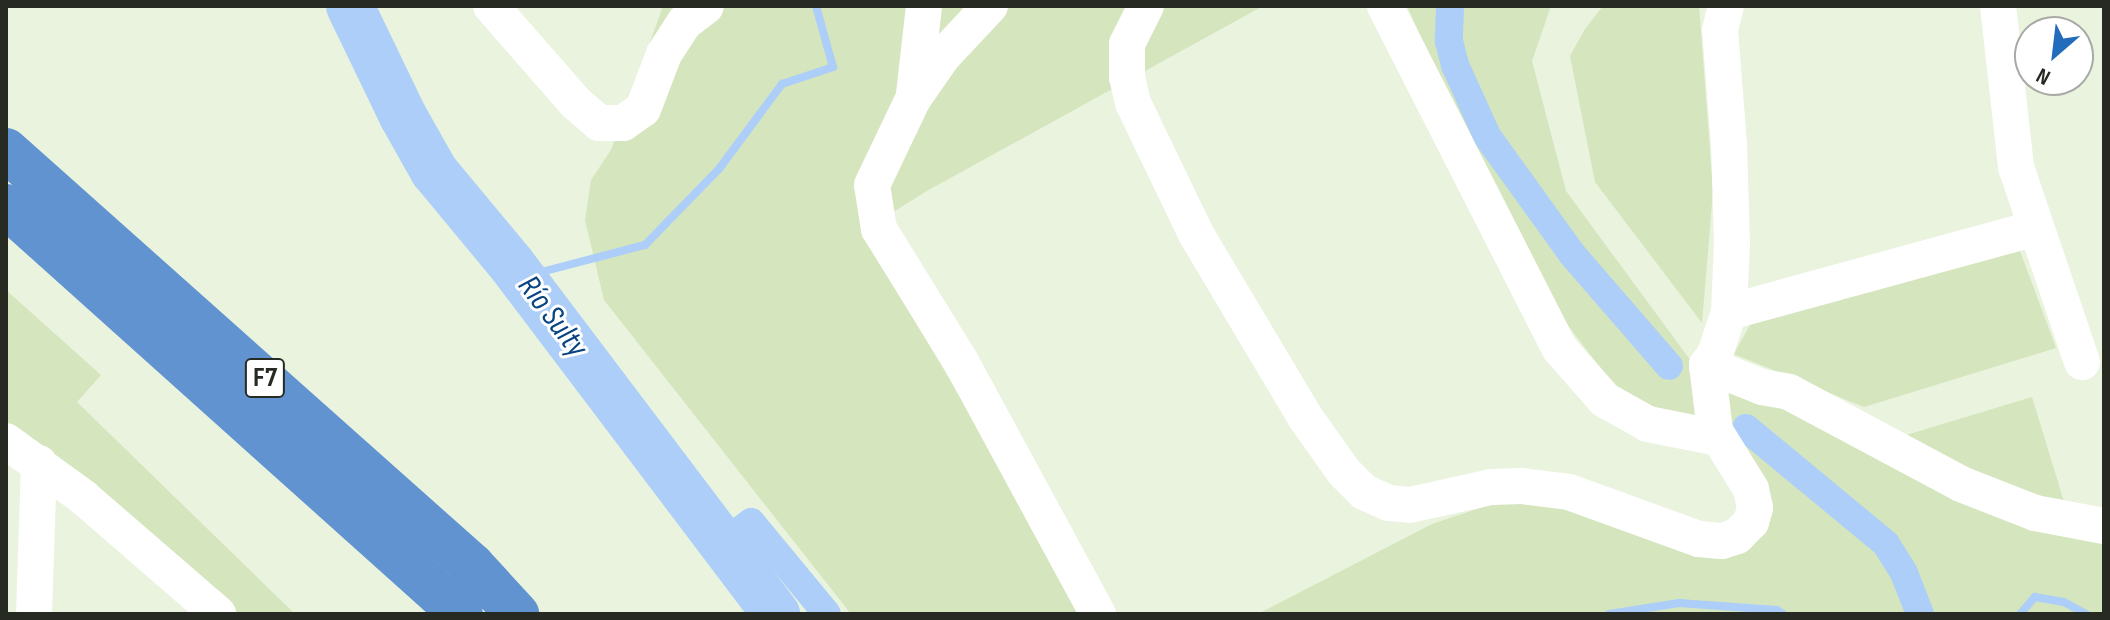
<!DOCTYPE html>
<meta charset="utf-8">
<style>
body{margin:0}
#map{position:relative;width:2110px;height:620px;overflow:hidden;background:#e9f3de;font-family:"Sofia Sans Condensed",sans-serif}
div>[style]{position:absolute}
.green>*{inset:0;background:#d5e5be}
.stream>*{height:8px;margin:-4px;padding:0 4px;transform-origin:4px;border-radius:4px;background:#accef9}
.canal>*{height:28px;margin:-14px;padding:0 14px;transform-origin:14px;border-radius:14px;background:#accef9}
.river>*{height:48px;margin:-24px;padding:0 24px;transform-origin:24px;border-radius:24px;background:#accef9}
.minor>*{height:36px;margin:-18px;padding:0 18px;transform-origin:18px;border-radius:18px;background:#fff}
.highway>*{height:44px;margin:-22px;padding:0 22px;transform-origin:22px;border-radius:22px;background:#6193d1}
span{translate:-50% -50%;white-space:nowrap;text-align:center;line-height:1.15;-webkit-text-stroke:6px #fff;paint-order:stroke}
.shield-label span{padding:2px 6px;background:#fff;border:2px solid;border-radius:6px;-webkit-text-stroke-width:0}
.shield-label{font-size:28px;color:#262a22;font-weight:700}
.water-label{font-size:32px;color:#084482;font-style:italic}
.frame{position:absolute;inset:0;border:8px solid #262a22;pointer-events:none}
.north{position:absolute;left:2014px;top:16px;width:80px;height:80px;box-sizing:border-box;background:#fff;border:2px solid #a8aaa7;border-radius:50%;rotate:208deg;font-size:22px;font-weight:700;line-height:32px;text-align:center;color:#262a22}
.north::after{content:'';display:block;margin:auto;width:28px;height:36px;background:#236bbb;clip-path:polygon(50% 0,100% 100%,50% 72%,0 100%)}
</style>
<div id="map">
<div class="green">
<i style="clip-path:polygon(663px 6px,1263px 6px,925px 192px,862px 232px,1089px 614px,851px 614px,604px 300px,585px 220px,591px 180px,611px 150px)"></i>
<i style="clip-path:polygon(1407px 6px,1551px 6px,1532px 61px,1566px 191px,1691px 361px,1702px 415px,1668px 421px,1612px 383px,1556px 310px,1454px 110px)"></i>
<i style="clip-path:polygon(1603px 6px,1699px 6px,1713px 191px,1702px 323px,1595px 182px,1570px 56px,1585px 29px)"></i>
<i style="clip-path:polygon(2020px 251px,2056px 348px,1864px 407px,1734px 354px,1755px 316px)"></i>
<i style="clip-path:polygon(6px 290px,101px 375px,77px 402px,295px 614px,236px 614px,137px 526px,6px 432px)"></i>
<i style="clip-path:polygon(1718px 386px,1791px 407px,2104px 543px,2104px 614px,1258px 614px,1432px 524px,1501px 501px,1553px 500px,1667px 545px,1715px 559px,1747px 543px,1736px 438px)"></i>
<i style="clip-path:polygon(2032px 397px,2065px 505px,1980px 475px,1903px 436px)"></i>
</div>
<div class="stream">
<i style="left:522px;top:277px;width:127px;rotate:-14.6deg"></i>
<i style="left:645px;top:245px;width:106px;rotate:-45.8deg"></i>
<i style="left:719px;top:169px;width:106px;rotate:-53.5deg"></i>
<i style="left:782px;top:84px;width:54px;rotate:-18.4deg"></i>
<i style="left:833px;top:67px;width:63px;rotate:-105.6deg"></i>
<i style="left:1609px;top:614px;width:71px;rotate:-8.9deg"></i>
<i style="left:1679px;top:603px;width:98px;rotate:4.1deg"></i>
<i style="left:1777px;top:610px;width:7px;rotate:34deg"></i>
<i style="left:2020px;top:614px;width:23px;rotate:-49deg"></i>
<i style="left:2035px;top:597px;width:29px;rotate:10deg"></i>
<i style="left:2064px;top:602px;width:25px;rotate:29deg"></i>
</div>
<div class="canal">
<i style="left:1450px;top:6px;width:35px;rotate:92deg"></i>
<i style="left:1449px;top:41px;width:25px;rotate:76deg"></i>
<i style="left:1455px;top:65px;width:78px;rotate:65.7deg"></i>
<i style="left:1487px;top:136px;width:145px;rotate:54.2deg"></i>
<i style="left:1572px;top:254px;width:148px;rotate:49.1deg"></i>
<i style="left:1746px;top:428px;width:182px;rotate:39.6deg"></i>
<i style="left:1886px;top:544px;width:34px;rotate:58deg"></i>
<i style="left:1904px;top:573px;width:44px;rotate:68.7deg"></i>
<i style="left:721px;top:544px;width:37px;rotate:-36deg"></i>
<i style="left:751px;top:522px;width:119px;rotate:50.4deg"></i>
</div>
<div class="river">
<i style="left:350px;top:6px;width:122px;rotate:64.3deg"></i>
<i style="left:403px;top:116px;width:63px;rotate:60.6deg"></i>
<i style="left:434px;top:171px;width:122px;rotate:50.3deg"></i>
<i style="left:512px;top:265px;width:438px;rotate:52.9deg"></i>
</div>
<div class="minor">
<i style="left:491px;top:6px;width:129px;rotate:48.8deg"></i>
<i style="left:576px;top:103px;width:30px;rotate:41deg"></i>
<i style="left:599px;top:123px;width:24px"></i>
<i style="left:623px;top:123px;width:24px;rotate:-35deg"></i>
<i style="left:643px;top:109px;width:59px;rotate:-69.1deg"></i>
<i style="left:664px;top:54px;width:38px;rotate:-57deg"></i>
<i style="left:685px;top:22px;width:26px;rotate:-37deg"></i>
<i style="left:990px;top:6px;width:69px;rotate:133.2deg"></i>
<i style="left:943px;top:56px;width:52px;rotate:124.9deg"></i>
<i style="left:913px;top:99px;width:95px;rotate:115.5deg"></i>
<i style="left:872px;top:185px;width:45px;rotate:81deg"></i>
<i style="left:879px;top:229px;width:154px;rotate:58.3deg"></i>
<i style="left:960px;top:360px;width:289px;rotate:61.5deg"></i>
<i style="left:1146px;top:6px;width:42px;rotate:116.6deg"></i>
<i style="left:1127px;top:44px;width:33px;rotate:90deg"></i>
<i style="left:1127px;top:77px;width:27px;rotate:77deg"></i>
<i style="left:1133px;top:103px;width:145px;rotate:64.3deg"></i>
<i style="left:1196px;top:234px;width:213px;rotate:59.2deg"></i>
<i style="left:1305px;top:417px;width:67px;rotate:54.7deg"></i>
<i style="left:1344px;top:472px;width:28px;rotate:45deg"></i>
<i style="left:1364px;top:492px;width:27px;rotate:24deg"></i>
<i style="left:1389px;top:503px;width:21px;rotate:5deg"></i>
<i style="left:1410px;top:505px;width:83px;rotate:-12.5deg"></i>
<i style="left:1491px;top:487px;width:31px;rotate:-2deg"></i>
<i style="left:1522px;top:486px;width:47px;rotate:7.3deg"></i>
<i style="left:1569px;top:492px;width:138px;rotate:19.9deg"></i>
<i style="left:1699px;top:539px;width:23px;rotate:5deg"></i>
<i style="left:1722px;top:541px;width:16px;rotate:-18deg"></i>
<i style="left:1737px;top:536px;width:20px;rotate:-45deg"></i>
<i style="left:1751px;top:522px;width:15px;rotate:-74deg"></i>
<i style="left:1755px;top:508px;width:19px;rotate:-102deg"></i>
<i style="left:1751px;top:489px;width:68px;rotate:-121.8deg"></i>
<i style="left:1715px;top:431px;width:66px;rotate:-96.9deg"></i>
<i style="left:1707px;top:365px;width:14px;rotate:-54deg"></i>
<i style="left:1715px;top:354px;width:44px;rotate:-71.6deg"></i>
<i style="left:1729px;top:312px;width:68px;rotate:-87.5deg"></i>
<i style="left:1732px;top:244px;width:100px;rotate:-91.7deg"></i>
<i style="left:1729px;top:144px;width:114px;rotate:-94.5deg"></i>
<i style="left:1720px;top:30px;width:25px;rotate:-76deg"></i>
<i style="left:1385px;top:6px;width:385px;rotate:63deg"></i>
<i style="left:1560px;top:349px;width:68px;rotate:48.6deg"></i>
<i style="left:1605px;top:400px;width:49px;rotate:29.2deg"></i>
<i style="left:1648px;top:424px;width:71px;rotate:11.3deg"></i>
<i style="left:1998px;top:6px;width:162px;rotate:83.6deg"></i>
<i style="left:2016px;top:167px;width:206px;rotate:71.3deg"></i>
<i style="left:914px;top:94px;width:89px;rotate:-83.5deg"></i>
<i style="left:1729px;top:312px;width:318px;rotate:-15.3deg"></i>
<i style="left:1707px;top:365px;width:59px;rotate:21.8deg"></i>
<i style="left:1762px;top:387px;width:27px;rotate:10deg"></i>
<i style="left:1789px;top:392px;width:195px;rotate:28.1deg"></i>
<i style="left:1961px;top:484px;width:79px;rotate:21.4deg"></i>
<i style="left:2035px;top:513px;width:70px;rotate:10.7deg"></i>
<i style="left:6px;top:441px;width:95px;rotate:36deg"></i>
<i style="left:83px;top:497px;width:179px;rotate:40.9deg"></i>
<i style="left:34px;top:614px;width:151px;rotate:-88.1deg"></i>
</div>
<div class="highway">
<i style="left:6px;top:150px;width:624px;rotate:41.69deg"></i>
<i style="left:472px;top:565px;width:67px;rotate:47.4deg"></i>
<i style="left:6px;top:206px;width:611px;rotate:41.88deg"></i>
</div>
<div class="shield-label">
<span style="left:265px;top:378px">F7</span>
</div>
<div class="water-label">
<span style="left:552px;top:317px;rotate:53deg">Río Sulty</span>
</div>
<div class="frame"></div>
<div class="north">N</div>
</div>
